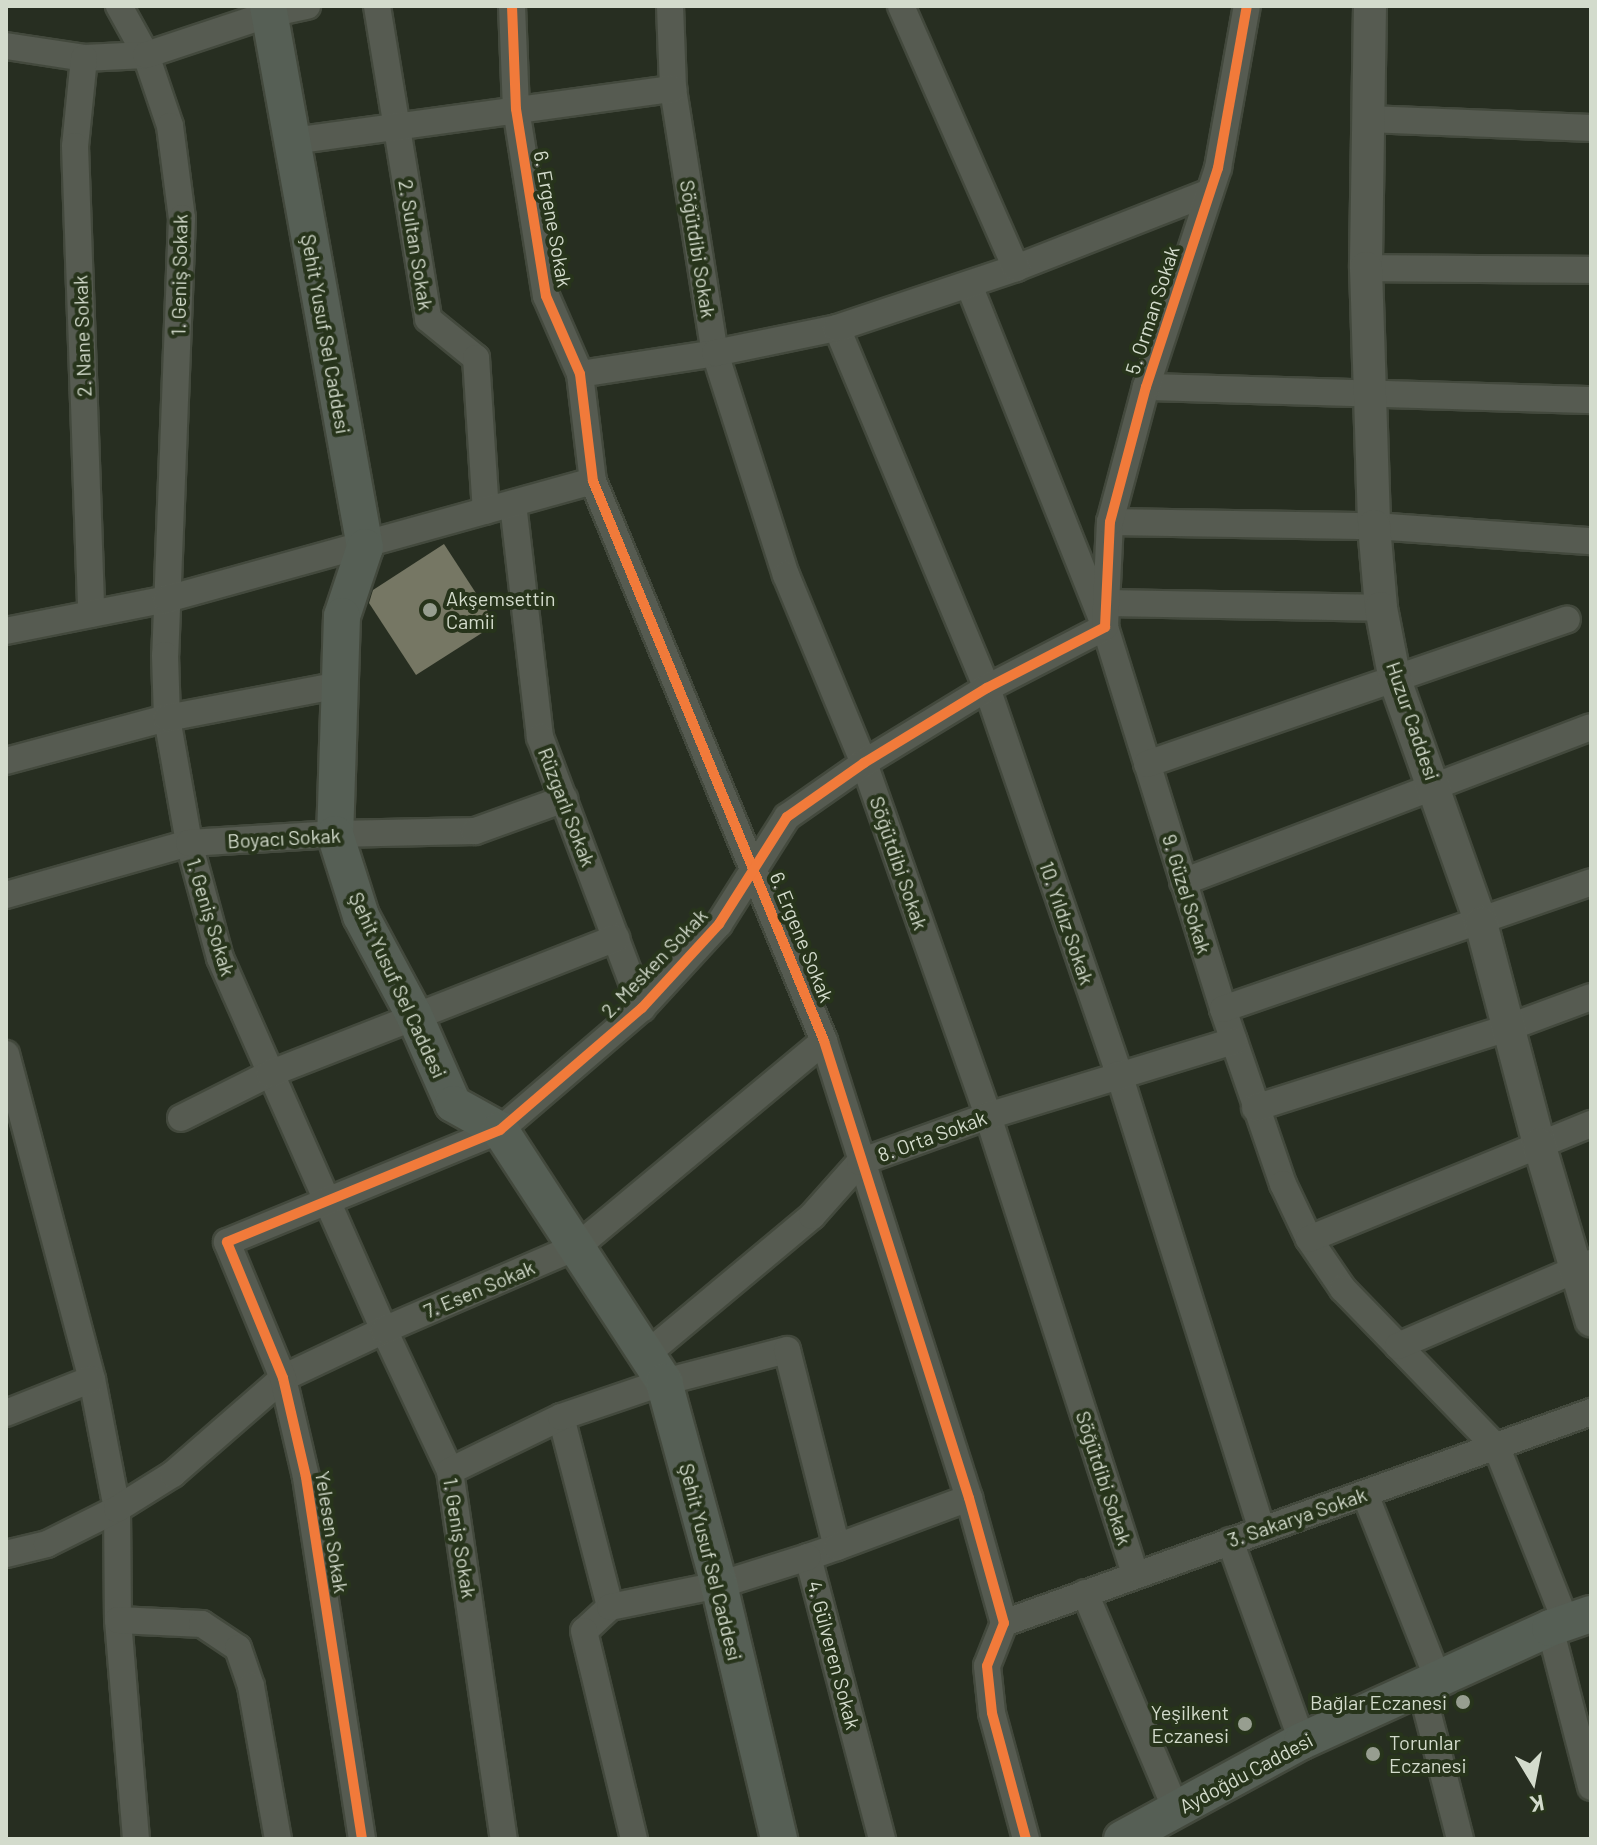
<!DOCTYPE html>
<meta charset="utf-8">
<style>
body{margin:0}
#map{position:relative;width:1597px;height:1845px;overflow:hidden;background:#272e21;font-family:Barlow,sans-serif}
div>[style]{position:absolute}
.building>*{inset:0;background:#767764}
.roads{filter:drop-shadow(2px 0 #43493d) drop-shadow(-2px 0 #43493d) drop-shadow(0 2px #43493d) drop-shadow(0 -2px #43493d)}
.minor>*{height:26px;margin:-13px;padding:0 13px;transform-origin:13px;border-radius:13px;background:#565b51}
.tertiary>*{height:32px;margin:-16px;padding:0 16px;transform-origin:16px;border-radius:16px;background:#565b51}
.secondary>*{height:36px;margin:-18px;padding:0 18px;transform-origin:18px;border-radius:18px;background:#565f55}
.cycleway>*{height:10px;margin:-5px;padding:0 5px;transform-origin:5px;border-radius:5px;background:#f17a3a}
.dots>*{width:22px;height:22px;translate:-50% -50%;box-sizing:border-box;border:4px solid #27341b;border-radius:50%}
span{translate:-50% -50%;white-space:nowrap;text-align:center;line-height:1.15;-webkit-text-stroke:8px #27341b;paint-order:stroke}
.street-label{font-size:20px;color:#d3dbcc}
.poi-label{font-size:20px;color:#d3dbcc}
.left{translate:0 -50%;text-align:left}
.right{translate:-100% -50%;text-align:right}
.frame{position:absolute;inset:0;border:8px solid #d3dbcc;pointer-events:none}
.north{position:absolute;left:1493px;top:1741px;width:80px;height:80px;-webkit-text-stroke:6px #27341b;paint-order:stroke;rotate:170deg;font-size:22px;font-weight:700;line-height:32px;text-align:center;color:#d3dbcc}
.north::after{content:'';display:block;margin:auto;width:28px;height:36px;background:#d3dbcc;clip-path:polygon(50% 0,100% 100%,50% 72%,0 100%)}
</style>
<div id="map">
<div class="building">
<i style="clip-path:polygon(444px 544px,496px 624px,416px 675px,369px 603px,373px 590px)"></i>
</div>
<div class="roads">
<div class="minor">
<i style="left:119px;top:6px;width:56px;rotate:61.1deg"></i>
<i style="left:146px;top:55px;width:75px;rotate:71.3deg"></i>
<i style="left:170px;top:126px;width:93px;rotate:82.6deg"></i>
<i style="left:182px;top:218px;width:437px;rotate:92.2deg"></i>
<i style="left:165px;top:655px;width:63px;rotate:88.2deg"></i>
<i style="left:167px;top:718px;width:127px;rotate:80deg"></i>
<i style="left:189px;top:843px;width:119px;rotate:74.9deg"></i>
<i style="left:220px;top:958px;width:407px;rotate:66.2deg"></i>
<i style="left:384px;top:1330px;width:156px;rotate:64.9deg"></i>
<i style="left:450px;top:1471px;width:372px;rotate:81.7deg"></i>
<i style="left:377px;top:6px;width:317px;rotate:80.7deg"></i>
<i style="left:428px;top:319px;width:62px;rotate:39.1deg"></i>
<i style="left:476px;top:358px;width:153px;rotate:86.3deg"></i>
<i style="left:512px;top:6px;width:103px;rotate:87.8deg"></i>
<i style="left:516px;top:109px;width:189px;rotate:80.9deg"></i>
<i style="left:546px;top:296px;width:85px;rotate:66.4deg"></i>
<i style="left:580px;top:374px;width:108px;rotate:83.1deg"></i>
<i style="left:593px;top:481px;width:606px;rotate:67.58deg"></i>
<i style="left:824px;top:1041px;width:479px;rotate:72.4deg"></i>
<i style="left:969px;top:1498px;width:130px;rotate:74.4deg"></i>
<i style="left:1004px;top:1623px;width:46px;rotate:111.6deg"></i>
<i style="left:987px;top:1666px;width:47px;rotate:83.9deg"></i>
<i style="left:992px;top:1713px;width:131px;rotate:74.9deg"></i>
<i style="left:670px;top:6px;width:83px;rotate:87.9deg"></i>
<i style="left:673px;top:89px;width:267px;rotate:81deg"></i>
<i style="left:715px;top:353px;width:233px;rotate:72.3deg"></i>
<i style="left:786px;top:575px;width:204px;rotate:67.5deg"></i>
<i style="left:864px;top:763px;width:374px;rotate:70.6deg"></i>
<i style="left:988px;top:1116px;width:481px;rotate:72.2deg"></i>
<i style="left:6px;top:46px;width:79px;rotate:8.7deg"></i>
<i style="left:84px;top:58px;width:62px;rotate:-2.8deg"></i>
<i style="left:146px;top:55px;width:130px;rotate:-18.4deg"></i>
<i style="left:269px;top:14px;width:39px;rotate:-12deg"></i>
<i style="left:84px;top:58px;width:88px;rotate:95.8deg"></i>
<i style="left:75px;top:146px;width:468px;rotate:88deg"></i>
<i style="left:1368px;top:119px;width:223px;rotate:2.3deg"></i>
<i style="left:292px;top:141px;width:385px;rotate:-7.8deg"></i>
<i style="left:1016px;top:268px;width:208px;rotate:-21.4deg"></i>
<i style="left:1366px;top:268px;width:225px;rotate:0.5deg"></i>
<i style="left:969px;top:285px;width:368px;rotate:68.3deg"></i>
<i style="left:1105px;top:627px;width:400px;rotate:72.8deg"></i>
<i style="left:1223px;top:1009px;width:185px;rotate:71.1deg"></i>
<i style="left:1283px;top:1184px;width:61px;rotate:64.7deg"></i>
<i style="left:1309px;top:1239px;width:60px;rotate:55.8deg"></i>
<i style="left:1343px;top:1289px;width:221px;rotate:45.9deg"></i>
<i style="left:1497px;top:1448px;width:187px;rotate:68.4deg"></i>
<i style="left:837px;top:328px;width:390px;rotate:67.4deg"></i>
<i style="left:987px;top:688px;width:408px;rotate:71.1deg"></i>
<i style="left:1119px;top:1074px;width:478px;rotate:72.6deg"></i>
<i style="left:580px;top:374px;width:137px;rotate:-8.8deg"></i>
<i style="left:715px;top:353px;width:125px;rotate:-11.6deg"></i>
<i style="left:837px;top:328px;width:189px;rotate:-18.5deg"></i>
<i style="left:1016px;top:268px;width:286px;rotate:-113.7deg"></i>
<i style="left:1146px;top:387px;width:445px;rotate:1.7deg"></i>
<i style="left:513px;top:504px;width:235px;rotate:83.4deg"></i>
<i style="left:540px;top:737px;width:290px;rotate:69.4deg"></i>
<i style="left:1110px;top:522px;width:264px;rotate:0.9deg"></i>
<i style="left:1374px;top:526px;width:218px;rotate:4deg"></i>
<i style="left:1106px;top:603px;width:275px;rotate:1deg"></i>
<i style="left:6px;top:631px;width:164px;rotate:-11.2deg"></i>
<i style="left:167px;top:599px;width:442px;rotate:-15.5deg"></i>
<i style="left:6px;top:761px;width:167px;rotate:-15deg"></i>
<i style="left:167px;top:718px;width:176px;rotate:-10.8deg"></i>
<i style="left:1147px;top:764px;width:444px;rotate:-19deg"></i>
<i style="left:1183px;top:882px;width:436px;rotate:-20.8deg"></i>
<i style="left:6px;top:895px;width:190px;rotate:-15.9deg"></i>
<i style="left:189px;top:843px;width:146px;rotate:-3.5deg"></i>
<i style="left:335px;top:834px;width:140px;rotate:-1.2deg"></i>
<i style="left:475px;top:831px;width:95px;rotate:-19.8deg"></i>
<i style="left:1223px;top:1009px;width:389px;rotate:-19deg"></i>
<i style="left:6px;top:1054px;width:336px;rotate:75.2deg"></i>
<i style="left:92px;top:1379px;width:132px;rotate:79.1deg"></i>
<i style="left:117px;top:1509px;width:111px;rotate:89.5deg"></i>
<i style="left:118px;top:1620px;width:220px;rotate:85.3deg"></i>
<i style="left:1255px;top:1108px;width:268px;rotate:-17.6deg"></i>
<i style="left:1510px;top:1027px;width:86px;rotate:-20.3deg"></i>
<i style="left:181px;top:1118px;width:98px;rotate:-26.6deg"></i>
<i style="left:269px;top:1074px;width:373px;rotate:-21.4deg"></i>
<i style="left:1309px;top:1239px;width:305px;rotate:-22.2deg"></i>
<i style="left:1398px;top:1346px;width:210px;rotate:-23.3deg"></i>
<i style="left:647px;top:1354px;width:215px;rotate:-39.9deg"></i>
<i style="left:812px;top:1216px;width:72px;rotate:-48.4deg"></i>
<i style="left:860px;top:1162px;width:136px;rotate:-19.8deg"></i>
<i style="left:988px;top:1116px;width:257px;rotate:-17deg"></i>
<i style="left:6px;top:1413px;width:92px;rotate:-21.6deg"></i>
<i style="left:561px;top:1417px;width:196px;rotate:75.5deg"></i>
<i style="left:610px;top:1607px;width:35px;rotate:137deg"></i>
<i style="left:584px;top:1631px;width:214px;rotate:76.5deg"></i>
<i style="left:450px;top:1471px;width:123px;rotate:-25.9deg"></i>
<i style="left:561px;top:1417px;width:109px;rotate:-18.8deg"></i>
<i style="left:664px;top:1382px;width:127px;rotate:-14.6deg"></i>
<i style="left:787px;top:1350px;width:203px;rotate:75.8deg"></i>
<i style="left:837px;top:1547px;width:31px;rotate:161deg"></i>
<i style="left:808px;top:1557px;width:292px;rotate:75.3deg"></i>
<i style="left:1365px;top:1494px;width:199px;rotate:68.5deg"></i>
<i style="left:1230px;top:1541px;width:213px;rotate:70.2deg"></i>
<i style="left:837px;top:1547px;width:141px;rotate:-20.4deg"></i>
<i style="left:6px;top:1554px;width:42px;rotate:-13.7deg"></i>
<i style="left:47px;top:1544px;width:78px;rotate:-26.6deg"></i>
<i style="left:117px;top:1509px;width:66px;rotate:-32deg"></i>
<i style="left:173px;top:1474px;width:146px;rotate:-41.1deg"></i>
<i style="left:283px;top:1378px;width:112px;rotate:-25.4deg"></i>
<i style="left:384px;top:1330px;width:211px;rotate:-23.4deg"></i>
<i style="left:578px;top:1246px;width:320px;rotate:-39.8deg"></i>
<i style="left:1085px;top:1593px;width:235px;rotate:67.2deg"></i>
<i style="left:610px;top:1607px;width:111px;rotate:-11.4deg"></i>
<i style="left:719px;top:1585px;width:93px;rotate:-17.5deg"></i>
<i style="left:118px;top:1620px;width:84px;rotate:2.7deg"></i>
<i style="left:202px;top:1624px;width:43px;rotate:33.7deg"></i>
<i style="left:238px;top:1648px;width:40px;rotate:71.1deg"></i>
<i style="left:251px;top:1686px;width:155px;rotate:80deg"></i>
<i style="left:1004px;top:1623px;width:624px;rotate:-19.77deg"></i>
<i style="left:1550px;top:1628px;width:164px;rotate:75.5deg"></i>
<i style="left:1421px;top:1687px;width:157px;rotate:75.6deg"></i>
<i style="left:362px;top:1839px;width:366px;rotate:-98.8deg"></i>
<i style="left:306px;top:1477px;width:102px;rotate:-103.1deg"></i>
<i style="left:283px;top:1378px;width:147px;rotate:-112.4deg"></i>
<i style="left:227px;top:1242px;width:295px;rotate:-22.3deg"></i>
<i style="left:500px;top:1130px;width:187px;rotate:-40.7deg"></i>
<i style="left:642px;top:1008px;width:114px;rotate:-47.5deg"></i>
<i style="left:719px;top:924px;width:127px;rotate:-57.6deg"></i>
<i style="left:787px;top:817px;width:94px;rotate:-35deg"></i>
<i style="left:864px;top:763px;width:144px;rotate:-31.4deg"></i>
<i style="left:987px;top:688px;width:133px;rotate:-27.3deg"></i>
<i style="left:1105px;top:627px;width:105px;rotate:-87.3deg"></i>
<i style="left:1110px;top:522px;width:140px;rotate:-75.1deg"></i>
<i style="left:1146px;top:387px;width:231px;rotate:-71.8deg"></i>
<i style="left:1218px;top:168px;width:165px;rotate:-79.9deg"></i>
</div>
<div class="tertiary">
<i style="left:1370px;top:6px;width:262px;rotate:90.9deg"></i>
<i style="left:1366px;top:268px;width:258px;rotate:88.2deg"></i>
<i style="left:1374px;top:526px;width:82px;rotate:85.1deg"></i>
<i style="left:1381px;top:608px;width:73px;rotate:79deg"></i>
<i style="left:1395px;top:680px;width:258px;rotate:70.5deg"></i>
<i style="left:1481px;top:923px;width:228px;rotate:75.3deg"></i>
<i style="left:1539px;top:1144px;width:184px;rotate:73.5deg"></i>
</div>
<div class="secondary">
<i style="left:268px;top:6px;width:550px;rotate:79.84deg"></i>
<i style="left:365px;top:547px;width:73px;rotate:108.4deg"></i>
<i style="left:342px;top:616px;width:218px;rotate:91.8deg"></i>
<i style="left:335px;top:834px;width:86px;rotate:72.4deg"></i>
<i style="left:361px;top:916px;width:112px;rotate:61.8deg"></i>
<i style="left:414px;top:1015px;width:97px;rotate:66.3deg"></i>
<i style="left:453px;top:1104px;width:54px;rotate:29deg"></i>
<i style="left:500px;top:1130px;width:301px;rotate:56.9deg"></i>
<i style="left:664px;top:1382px;width:210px;rotate:74.8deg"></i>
<i style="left:719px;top:1585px;width:261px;rotate:76.7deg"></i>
<i style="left:1122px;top:1839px;width:205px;rotate:-28.6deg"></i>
<i style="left:1302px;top:1741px;width:273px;rotate:-24.5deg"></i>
<i style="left:1550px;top:1628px;width:43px;rotate:-18.9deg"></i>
</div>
</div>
<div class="cycleway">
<i style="left:512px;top:6px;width:103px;rotate:87.8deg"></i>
<i style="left:516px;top:109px;width:189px;rotate:80.9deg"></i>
<i style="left:546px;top:296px;width:85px;rotate:66.4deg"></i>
<i style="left:580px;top:374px;width:108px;rotate:83.1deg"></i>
<i style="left:593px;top:481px;width:606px;rotate:67.58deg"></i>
<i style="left:824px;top:1041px;width:479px;rotate:72.4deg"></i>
<i style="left:969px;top:1498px;width:130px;rotate:74.4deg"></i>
<i style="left:1004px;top:1623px;width:46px;rotate:111.6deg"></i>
<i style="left:987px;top:1666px;width:47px;rotate:83.9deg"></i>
<i style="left:992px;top:1713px;width:131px;rotate:74.9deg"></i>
<i style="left:362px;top:1839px;width:366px;rotate:-98.8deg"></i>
<i style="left:306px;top:1477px;width:102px;rotate:-103.1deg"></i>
<i style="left:283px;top:1378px;width:147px;rotate:-112.4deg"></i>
<i style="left:227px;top:1242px;width:295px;rotate:-22.3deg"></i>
<i style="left:500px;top:1130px;width:187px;rotate:-40.7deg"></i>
<i style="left:642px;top:1008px;width:114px;rotate:-47.5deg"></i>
<i style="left:719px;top:924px;width:127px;rotate:-57.6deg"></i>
<i style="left:787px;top:817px;width:94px;rotate:-35deg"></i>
<i style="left:864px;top:763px;width:144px;rotate:-31.4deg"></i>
<i style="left:987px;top:688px;width:133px;rotate:-27.3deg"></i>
<i style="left:1105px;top:627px;width:105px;rotate:-87.3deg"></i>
<i style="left:1110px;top:522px;width:140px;rotate:-75.1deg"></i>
<i style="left:1146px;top:387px;width:231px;rotate:-71.8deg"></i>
<i style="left:1218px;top:168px;width:165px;rotate:-79.9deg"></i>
</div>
<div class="dots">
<i style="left:430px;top:610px;background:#979e90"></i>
<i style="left:1463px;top:1702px;background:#979e90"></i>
<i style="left:1245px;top:1724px;background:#979e90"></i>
<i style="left:1373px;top:1754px;background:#979e90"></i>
</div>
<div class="street-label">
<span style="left:553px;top:219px;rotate:80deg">6. Ergene Sokak</span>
<span style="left:416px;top:245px;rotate:81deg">2. Sultan Sokak</span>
<span style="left:698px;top:249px;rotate:81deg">Söğütdibi Sokak</span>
<span style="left:179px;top:275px;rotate:-89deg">1. Geniş Sokak</span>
<span style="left:1152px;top:310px;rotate:-72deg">5. Orman Sokak</span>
<span style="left:326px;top:334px;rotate:80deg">Şehit Yusuf Sel Caddesi</span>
<span style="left:82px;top:336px;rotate:-92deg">2. Nane Sokak</span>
<span style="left:1413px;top:721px;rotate:71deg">Huzur Caddesi</span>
<span style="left:567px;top:807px;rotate:69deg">Rüzgarlı Sokak</span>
<span style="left:284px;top:838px;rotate:-3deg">Boyacı Sokak</span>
<span style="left:899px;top:863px;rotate:71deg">Söğütdibi Sokak</span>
<span style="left:1187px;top:894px;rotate:73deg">9. Güzel Sokak</span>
<span style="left:211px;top:917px;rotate:73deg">1. Geniş Sokak</span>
<span style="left:1067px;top:923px;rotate:71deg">10. Yıldız Sokak</span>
<span style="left:802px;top:937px;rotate:68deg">6. Ergene Sokak</span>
<span style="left:654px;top:963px;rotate:-46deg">2. Mesken Sokak</span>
<span style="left:398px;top:985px;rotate:65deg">Şehit Yusuf Sel Caddesi</span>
<span style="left:932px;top:1136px;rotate:-20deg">8. Orta Sokak</span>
<span style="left:479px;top:1289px;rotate:-23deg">7. Esen Sokak</span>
<span style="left:1104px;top:1478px;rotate:72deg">Söğütdibi Sokak</span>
<span style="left:1297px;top:1517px;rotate:-19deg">3. Sakarya Sokak</span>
<span style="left:332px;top:1532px;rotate:81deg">Yelesen Sokak</span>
<span style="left:460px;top:1538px;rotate:81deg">1. Geniş Sokak</span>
<span style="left:711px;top:1562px;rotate:76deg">Şehit Yusuf Sel Caddesi</span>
<span style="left:834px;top:1655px;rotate:75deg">4. Gülveren Sokak</span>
<span style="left:1246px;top:1773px;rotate:-28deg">Aydoğdu Caddesi</span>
</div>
<div class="poi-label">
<span class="left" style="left:446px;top:610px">Akşemsettin<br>Camii</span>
<span class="right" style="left:1447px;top:1702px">Bağlar Eczanesi</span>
<span class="right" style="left:1229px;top:1724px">Yeşilkent<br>Eczanesi</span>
<span class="left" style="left:1389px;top:1754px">Torunlar<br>Eczanesi</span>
</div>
<div class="frame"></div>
<div class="north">K</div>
</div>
